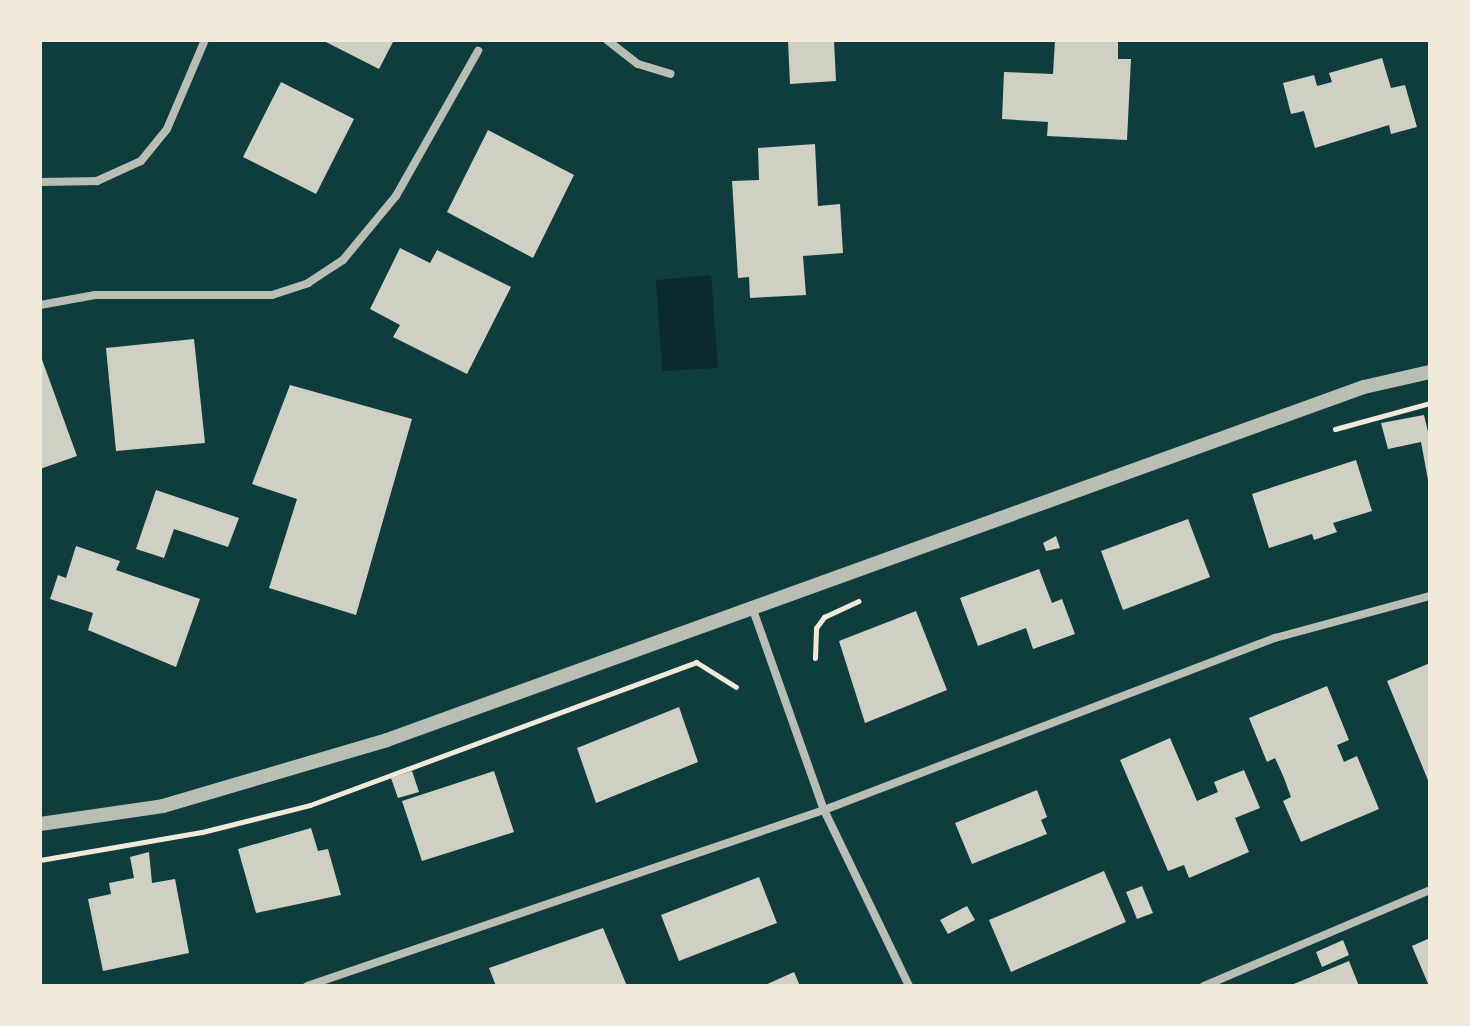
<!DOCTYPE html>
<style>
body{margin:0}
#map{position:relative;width:1470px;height:1026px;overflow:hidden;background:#0f3d3e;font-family:Manrope,sans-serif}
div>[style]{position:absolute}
.water>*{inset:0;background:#0a2a2b}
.building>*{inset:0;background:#cfcfc3}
.path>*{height:5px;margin:-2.5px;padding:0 2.5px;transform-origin:2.5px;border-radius:2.5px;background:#f1e9da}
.minor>*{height:8px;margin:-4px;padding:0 4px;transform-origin:4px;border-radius:4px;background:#b8beb3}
.tertiary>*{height:14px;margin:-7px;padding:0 7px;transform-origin:7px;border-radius:7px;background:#b8beb3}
span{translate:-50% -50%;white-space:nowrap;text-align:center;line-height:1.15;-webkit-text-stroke:6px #f1e9da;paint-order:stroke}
.frame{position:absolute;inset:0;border:42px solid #f1e9da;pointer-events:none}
</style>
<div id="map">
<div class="water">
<i style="clip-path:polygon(711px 275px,718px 368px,662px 371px,656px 280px)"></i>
</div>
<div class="building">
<i style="clip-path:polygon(322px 40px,394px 40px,379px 69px)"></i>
<i style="clip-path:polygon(788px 40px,834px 40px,836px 81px,790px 84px)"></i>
<i style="clip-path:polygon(1055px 40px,1118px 40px,1118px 59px,1131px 59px,1127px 140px,1047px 136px,1048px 122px,1002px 119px,1004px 72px,1053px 74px)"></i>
<i style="clip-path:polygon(1382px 58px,1391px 88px,1405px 85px,1417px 127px,1391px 134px,1389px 125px,1315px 148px,1304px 111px,1291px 114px,1283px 83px,1314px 75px,1317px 86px,1332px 82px,1329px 73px)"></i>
<i style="clip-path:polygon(281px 82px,354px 119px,316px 194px,243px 157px)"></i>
<i style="clip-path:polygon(488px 130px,574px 175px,533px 258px,447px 212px)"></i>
<i style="clip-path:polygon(815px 144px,818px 206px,840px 204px,843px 253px,803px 256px,806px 295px,750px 298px,749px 277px,738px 278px,732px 181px,759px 180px,758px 148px)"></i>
<i style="clip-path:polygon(400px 248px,430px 263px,437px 250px,511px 287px,467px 374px,393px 337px,400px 325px,370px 309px)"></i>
<i style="clip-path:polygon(194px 339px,205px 443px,116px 451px,106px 348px)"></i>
<i style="clip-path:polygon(40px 354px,77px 456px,40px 469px)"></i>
<i style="clip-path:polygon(290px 385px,412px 419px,356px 615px,269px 588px,297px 499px,252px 484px)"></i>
<i style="clip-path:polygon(1424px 415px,1430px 440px,1428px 480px,1421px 442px,1388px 449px,1381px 423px)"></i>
<i style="clip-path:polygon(1356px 460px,1372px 511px,1333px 523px,1337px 532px,1314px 540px,1312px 534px,1269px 548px,1252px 494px)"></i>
<i style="clip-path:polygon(156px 490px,239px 518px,228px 547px,174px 529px,164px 558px,136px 549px)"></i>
<i style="clip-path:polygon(1188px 519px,1210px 577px,1123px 610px,1101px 551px)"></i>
<i style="clip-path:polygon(1056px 536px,1060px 548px,1046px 551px,1043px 543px)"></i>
<i style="clip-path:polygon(76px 546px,120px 561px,116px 570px,200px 599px,176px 667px,88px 630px,93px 613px,50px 599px,58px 575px,66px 578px)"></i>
<i style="clip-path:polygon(1039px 569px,1052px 603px,1062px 599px,1075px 634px,1033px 649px,1026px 628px,978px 646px,960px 598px)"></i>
<i style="clip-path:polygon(916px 611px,947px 690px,865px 723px,839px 641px)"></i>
<i style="clip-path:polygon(1430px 663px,1430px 785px,1387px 681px)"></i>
<i style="clip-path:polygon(1327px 686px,1349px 740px,1337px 745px,1344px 762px,1357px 756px,1379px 809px,1301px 842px,1283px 801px,1291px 797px,1284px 778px,1275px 758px,1267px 762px,1249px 718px)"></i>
<i style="clip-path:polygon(679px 707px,698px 762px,596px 803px,577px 748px)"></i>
<i style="clip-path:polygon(1170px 738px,1197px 801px,1218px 792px,1214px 782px,1244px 770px,1260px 808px,1235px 818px,1249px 852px,1189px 878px,1184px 865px,1168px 871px,1120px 760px)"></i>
<i style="clip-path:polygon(412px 771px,419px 792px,398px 798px,391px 778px)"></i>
<i style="clip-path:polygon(494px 771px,514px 832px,422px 861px,402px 801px)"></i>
<i style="clip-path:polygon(1037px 790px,1047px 817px,1041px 820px,1047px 834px,972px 864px,955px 823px)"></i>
<i style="clip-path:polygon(311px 828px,318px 851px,328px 849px,341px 895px,256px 913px,238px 849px)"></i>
<i style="clip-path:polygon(149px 852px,152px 883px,175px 879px,189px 953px,103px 971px,88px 899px,111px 894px,109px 883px,134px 878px,130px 857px)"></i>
<i style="clip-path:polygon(1104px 871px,1126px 922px,1011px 972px,989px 920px)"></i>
<i style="clip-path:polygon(759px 877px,777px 923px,679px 961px,661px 915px)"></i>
<i style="clip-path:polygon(1142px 886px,1153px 913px,1137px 919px,1126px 892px)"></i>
<i style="clip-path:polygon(967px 906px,975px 920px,948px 934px,940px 920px)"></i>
<i style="clip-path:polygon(603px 928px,627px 986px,496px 986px,489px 968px)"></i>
<i style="clip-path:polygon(1430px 938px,1430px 986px,1429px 986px,1412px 946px)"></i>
<i style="clip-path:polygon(1343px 940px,1349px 955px,1322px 967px,1316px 952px)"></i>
<i style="clip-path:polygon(1349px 961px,1359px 986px,1289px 986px)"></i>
<i style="clip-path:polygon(794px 972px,800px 986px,763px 986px)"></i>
</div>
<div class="path">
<i style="left:1335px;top:429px;width:98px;rotate:-15.3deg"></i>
<i style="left:815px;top:658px;width:30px;rotate:-88deg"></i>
<i style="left:816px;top:628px;width:14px;rotate:-54deg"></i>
<i style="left:824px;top:617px;width:38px;rotate:-25deg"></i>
<i style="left:40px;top:860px;width:164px;rotate:-9.8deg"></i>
<i style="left:202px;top:832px;width:111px;rotate:-14deg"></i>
<i style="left:310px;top:805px;width:412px;rotate:-20.3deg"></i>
<i style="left:696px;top:662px;width:47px;rotate:32deg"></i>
</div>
<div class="minor">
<i style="left:607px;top:40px;width:39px;rotate:38deg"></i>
<i style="left:638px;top:64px;width:34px;rotate:17deg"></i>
<i style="left:40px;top:182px;width:57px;rotate:-1deg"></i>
<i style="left:97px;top:181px;width:48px;rotate:-24.4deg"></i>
<i style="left:141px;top:161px;width:41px;rotate:-50.9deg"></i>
<i style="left:167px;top:129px;width:97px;rotate:-66.9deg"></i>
<i style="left:40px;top:305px;width:56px;rotate:-10.3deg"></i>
<i style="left:95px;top:295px;width:177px"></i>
<i style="left:272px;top:295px;width:38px;rotate:-18deg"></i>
<i style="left:308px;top:283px;width:42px;rotate:-33.3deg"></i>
<i style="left:343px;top:260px;width:83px;rotate:-50.4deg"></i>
<i style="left:396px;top:196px;width:167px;rotate:-60.5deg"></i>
<i style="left:752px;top:607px;width:215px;rotate:70.5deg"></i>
<i style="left:824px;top:810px;width:195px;rotate:64.2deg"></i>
<i style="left:307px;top:986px;width:546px;rotate:-18.8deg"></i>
<i style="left:824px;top:810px;width:483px;rotate:-20.9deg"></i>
<i style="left:1275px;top:638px;width:161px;rotate:-15.2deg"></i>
<i style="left:1204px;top:986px;width:246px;rotate:-23deg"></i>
</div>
<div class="tertiary">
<i style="left:40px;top:824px;width:124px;rotate:-8.3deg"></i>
<i style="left:163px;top:806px;width:234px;rotate:-16.4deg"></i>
<i style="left:387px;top:740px;width:1039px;rotate:-19.87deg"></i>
<i style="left:1364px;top:387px;width:68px;rotate:-12.8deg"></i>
</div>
<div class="frame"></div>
</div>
